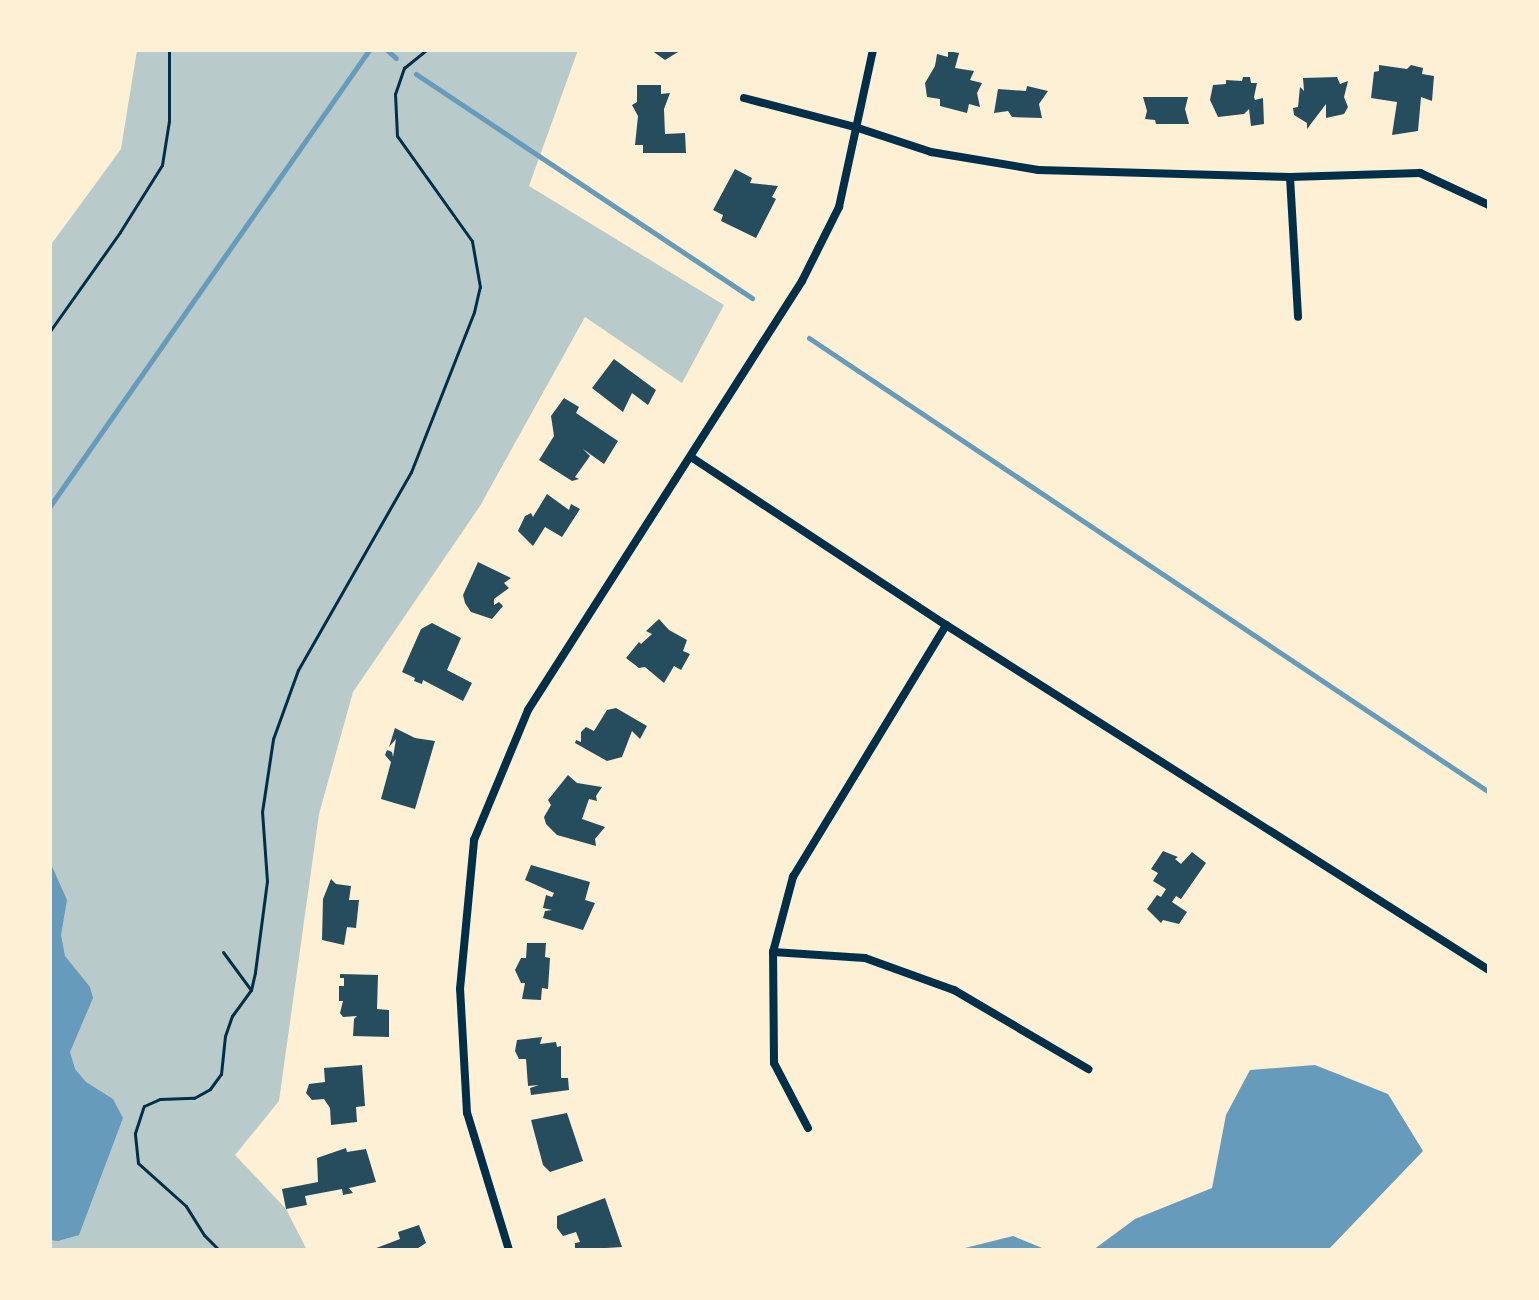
<!DOCTYPE html>
<style>
body{margin:0}
#map{position:relative;width:1539px;height:1300px;overflow:hidden;background:#fdf0d5;font-family:"PT Sans Narrow",sans-serif}
div>[style]{position:absolute}
.green>*{inset:0;background:#b9caca}
.water>*{inset:0;background:#669bbc}
.stream>*{height:5px;margin:-2.5px;padding:0 2.5px;transform-origin:2.5px;border-radius:2.5px;background:#669bbc}
.building>*{inset:0;background:#264d5e}
.path>*{height:3px;margin:-1.5px;padding:0 1.5px;transform-origin:1.5px;border-radius:1.5px;background:#003049}
.minor>*{height:8px;margin:-4px;padding:0 4px;transform-origin:4px;border-radius:4px;background:#003049}
span{translate:-50% -50%;white-space:nowrap;text-align:center;line-height:1.15;-webkit-text-stroke:7px #fdf0d5;paint-order:stroke}
.frame{position:absolute;inset:0;border:52px solid #fdf0d5;pointer-events:none}
</style>
<div id="map">
<div class="green">
<i style="clip-path:polygon(137px 50px,578px 50px,529px 186px,724px 305px,682px 383px,585px 317px,480px 506px,353px 692px,319px 814px,279px 1101px,235px 1155px,286px 1209px,307px 1250px,50px 1250px,50px 246px,121px 149px)"></i>
</div>
<div class="water">
<i style="clip-path:polygon(50px 862px,67px 900px,61px 935px,65px 956px,90px 987px,93px 998px,70px 1052px,75px 1069px,86px 1082px,113px 1099px,123px 1118px,79px 1235px,58px 1241px,50px 1240px)"></i>
<i style="clip-path:polygon(1315px 1065px,1388px 1094px,1423px 1151px,1328px 1250px,1093px 1250px,1135px 1219px,1212px 1188px,1226px 1115px,1250px 1070px)"></i>
<i style="clip-path:polygon(1013px 1236px,1047px 1250px,961px 1249px)"></i>
</div>
<div class="stream">
<i style="left:387px;top:50px;width:12px;rotate:42deg"></i>
<i style="left:416px;top:74px;width:404px;rotate:33.7deg"></i>
<i style="left:809px;top:338px;width:818px;rotate:33.73deg"></i>
<i style="left:50px;top:506px;width:557px;rotate:-55.02deg"></i>
</div>
<div class="building">
<i style="clip-path:polygon(651px 50px,677px 50px,678px 52px,665px 60px)"></i>
<i style="clip-path:polygon(948px 51px,959px 53px,955px 68px,974px 71px,970px 80px,982px 83px,977px 93px,980px 107px,969px 104px,967px 113px,940px 106px,940px 99px,927px 97px,925px 83px,935px 66px,937px 54px,948px 57px)"></i>
<i style="clip-path:polygon(1379px 65px,1407px 69px,1411px 65px,1423px 68px,1422px 74px,1434px 76px,1432px 101px,1421px 97px,1418px 131px,1392px 135px,1397px 102px,1371px 98px,1374px 72px,1379px 71px)"></i>
<i style="clip-path:polygon(1243px 77px,1250px 77px,1251px 83px,1257px 83px,1254px 97px,1255px 100px,1263px 98px,1264px 124px,1251px 126px,1249px 109px,1244px 114px,1218px 117px,1210px 100px,1213px 85px,1226px 84px,1226px 80px,1242px 81px)"></i>
<i style="clip-path:polygon(1337px 77px,1340px 84px,1348px 81px,1344px 97px,1348px 107px,1344px 114px,1326px 118px,1326px 104px,1307px 129px,1307px 123px,1294px 115px,1293px 108px,1298px 107px,1300px 87px,1304px 91px,1303px 78px)"></i>
<i style="clip-path:polygon(637px 85px,661px 85px,661px 94px,670px 93px,664px 109px,665px 134px,685px 133px,686px 153px,643px 153px,643px 145px,635px 145px,638px 116px,632px 105px,637px 102px)"></i>
<i style="clip-path:polygon(1027px 86px,1048px 91px,1039px 104px,1042px 118px,1012px 117px,1008px 111px,994px 113px,998px 89px,1026px 91px)"></i>
<i style="clip-path:polygon(1143px 97px,1188px 97px,1185px 109px,1189px 124px,1156px 124px,1155px 120px,1145px 119px,1147px 111px)"></i>
<i style="clip-path:polygon(735px 169px,752px 178px,750px 183px,778px 186px,772px 197px,776px 199px,756px 238px,721px 221px,723px 215px,713px 210px)"></i>
<i style="clip-path:polygon(614px 359px,656px 390px,648px 405px,632px 393px,623px 412px,592px 388px)"></i>
<i style="clip-path:polygon(564px 398px,579px 407px,576px 413px,618px 441px,604px 464px,583px 449px,590px 456px,575px 477px,579px 479px,572px 481px,539px 460px,554px 436px,551px 416px)"></i>
<i style="clip-path:polygon(547px 494px,569px 510px,571px 504px,580px 509px,562px 537px,545px 527px,533px 546px,518px 531px,525px 516px,531px 513px,533px 517px)"></i>
<i style="clip-path:polygon(478px 562px,511px 578px,504px 583px,509px 588px,494px 599px,494px 605px,499px 602px,503px 606px,492px 619px,471px 612px,465px 603px,463px 595px)"></i>
<i style="clip-path:polygon(659px 619px,669px 630px,687px 640px,683px 651px,690px 654px,681px 670px,674px 666px,664px 683px,645px 667px,639px 668px,626px 658px,639px 642px,641px 644px,652px 634px,646px 631px)"></i>
<i style="clip-path:polygon(432px 623px,461px 638px,447px 670px,472px 683px,463px 701px,423px 680px,422px 684px,414px 681px,415px 678px,402px 672px,421px 629px)"></i>
<i style="clip-path:polygon(616px 708px,647px 726px,640px 739px,632px 731px,622px 757px,607px 761px,575px 743px,576px 740px,581px 742px,581px 732px,586px 727px,594px 731px,607px 710px)"></i>
<i style="clip-path:polygon(395px 728px,415px 738px,435px 741px,415px 809px,381px 799px,391px 762px,385px 755px,387px 750px,392px 752px,393px 757px,396px 739px,389px 747px)"></i>
<i style="clip-path:polygon(568px 775px,577px 783px,602px 787px,596px 796px,597px 801px,589px 799px,582px 819px,605px 827px,595px 839px,596px 846px,557px 835px,546px 824px,544px 817px,551px 805px,548px 800px)"></i>
<i style="clip-path:polygon(1163px 851px,1178px 857px,1175px 859px,1181px 864px,1192px 852px,1206px 863px,1181px 899px,1176px 896px,1172px 902px,1187px 912px,1179px 924px,1163px 920px,1161px 923px,1147px 909px,1157px 895px,1161px 897px,1166px 889px,1153px 881px,1158px 873px,1151px 869px)"></i>
<i style="clip-path:polygon(531px 865px,590px 882px,585px 900px,595px 903px,583px 930px,543px 918px,545px 911px,552px 910px,543px 908px,546px 895px,552px 897px,554px 893px,525px 880px)"></i>
<i style="clip-path:polygon(331px 879px,336px 884px,351px 886px,349px 900px,359px 900px,356px 928px,347px 927px,344px 945px,322px 940px,323px 899px)"></i>
<i style="clip-path:polygon(527px 943px,546px 943px,545px 957px,550px 958px,548px 989px,542px 988px,541px 1000px,522px 999px,525px 983px,521px 983px,515px 970px,521px 958px,526px 958px)"></i>
<i style="clip-path:polygon(340px 974px,378px 975px,377px 1009px,389px 1010px,389px 1037px,353px 1036px,354px 1019px,357px 1016px,343px 1017px,340px 1013px,343px 1001px,339px 1001px,339px 986px,344px 986px,344px 978px,340px 978px)"></i>
<i style="clip-path:polygon(542px 1037px,540px 1044px,556px 1042px,557px 1047px,561px 1046px,561px 1078px,568px 1078px,569px 1090px,531px 1095px,530px 1088px,539px 1085px,528px 1086px,526px 1059px,519px 1059px,515px 1051px,517px 1040px)"></i>
<i style="clip-path:polygon(362px 1065px,365px 1106px,356px 1107px,357px 1122px,331px 1125px,330px 1108px,324px 1099px,312px 1100px,306px 1093px,309px 1084px,325px 1082px,324px 1068px)"></i>
<i style="clip-path:polygon(567px 1113px,583px 1161px,550px 1172px,543px 1165px,531px 1120px)"></i>
<i style="clip-path:polygon(346px 1148px,347px 1152px,366px 1149px,376px 1182px,349px 1188px,353px 1193px,343px 1195px,342px 1189px,305px 1196px,307px 1205px,286px 1209px,282px 1189px,318px 1182px,317px 1158px)"></i>
<i style="clip-path:polygon(605px 1198px,622px 1247px,575px 1250px,575px 1243px,580px 1242px,576px 1232px,563px 1236px,557px 1228px,557px 1216px)"></i>
<i style="clip-path:polygon(419px 1225px,426px 1243px,415px 1250px,371px 1250px,400px 1239px,398px 1232px)"></i>
</div>
<div class="path">
<i style="left:50px;top:331px;width:121px;rotate:-54.7deg"></i>
<i style="left:120px;top:232px;width:79px;rotate:-57.9deg"></i>
<i style="left:162px;top:165px;width:45px;rotate:-81deg"></i>
<i style="left:169px;top:121px;width:71px;rotate:-90deg"></i>
<i style="left:223px;top:952px;width:47px;rotate:53.6deg"></i>
<i style="left:219px;top:1250px;width:21px;rotate:-135deg"></i>
<i style="left:204px;top:1235px;width:34px;rotate:-122deg"></i>
<i style="left:186px;top:1206px;width:64px;rotate:-138.1deg"></i>
<i style="left:138px;top:1163px;width:30px;rotate:-96deg"></i>
<i style="left:135px;top:1133px;width:28px;rotate:-72deg"></i>
<i style="left:144px;top:1106px;width:17px;rotate:-24deg"></i>
<i style="left:160px;top:1099px;width:34px;rotate:-2deg"></i>
<i style="left:194px;top:1098px;width:18px;rotate:-29deg"></i>
<i style="left:210px;top:1089px;width:19px;rotate:-54deg"></i>
<i style="left:221px;top:1074px;width:38px;rotate:-84deg"></i>
<i style="left:225px;top:1036px;width:21px;rotate:-71deg"></i>
<i style="left:232px;top:1016px;width:32px;rotate:-54deg"></i>
<i style="left:251px;top:990px;width:18px;rotate:-77deg"></i>
<i style="left:255px;top:972px;width:92px;rotate:-82.5deg"></i>
<i style="left:267px;top:881px;width:69px;rotate:-94.1deg"></i>
<i style="left:262px;top:812px;width:74px;rotate:-81.4deg"></i>
<i style="left:273px;top:739px;width:73px;rotate:-70.1deg"></i>
<i style="left:298px;top:670px;width:228px;rotate:-60.3deg"></i>
<i style="left:411px;top:472px;width:172px;rotate:-68.5deg"></i>
<i style="left:474px;top:312px;width:26px;rotate:-77deg"></i>
<i style="left:480px;top:287px;width:47px;rotate:-99.9deg"></i>
<i style="left:472px;top:241px;width:129px;rotate:-125.5deg"></i>
<i style="left:397px;top:136px;width:42px;rotate:-92.7deg"></i>
<i style="left:395px;top:94px;width:28px;rotate:-71deg"></i>
<i style="left:404px;top:68px;width:28px;rotate:-39deg"></i>
</div>
<div class="minor">
<i style="left:744px;top:98px;width:118px;rotate:14.7deg"></i>
<i style="left:858px;top:128px;width:77px;rotate:18.2deg"></i>
<i style="left:931px;top:152px;width:109px;rotate:9.5deg"></i>
<i style="left:1038px;top:170px;width:252px;rotate:1.6deg"></i>
<i style="left:1290px;top:177px;width:130px;rotate:-1.8deg"></i>
<i style="left:1420px;top:173px;width:76px;rotate:24.9deg"></i>
<i style="left:1290px;top:177px;width:140px;rotate:86.7deg"></i>
<i style="left:691px;top:457px;width:305px;rotate:33.4deg"></i>
<i style="left:946px;top:625px;width:643px;rotate:32.43deg"></i>
<i style="left:773px;top:952px;width:92px;rotate:3.7deg"></i>
<i style="left:865px;top:958px;width:95px;rotate:19.8deg"></i>
<i style="left:954px;top:990px;width:156px;rotate:30.5deg"></i>
<i style="left:808px;top:1128px;width:73px;rotate:-117.6deg"></i>
<i style="left:774px;top:1063px;width:111px;rotate:-90.5deg"></i>
<i style="left:773px;top:952px;width:78px;rotate:-75.1deg"></i>
<i style="left:793px;top:877px;width:295px;rotate:-58.7deg"></i>
<i style="left:509px;top:1250px;width:143px;rotate:-107deg"></i>
<i style="left:467px;top:1113px;width:124px;rotate:-93.2deg"></i>
<i style="left:460px;top:989px;width:150px;rotate:-84.6deg"></i>
<i style="left:474px;top:840px;width:141px;rotate:-67.4deg"></i>
<i style="left:528px;top:710px;width:509px;rotate:-57.43deg"></i>
<i style="left:802px;top:281px;width:83px;rotate:-63.4deg"></i>
<i style="left:839px;top:207px;width:161px;rotate:-77.8deg"></i>
</div>
<div class="frame"></div>
</div>
